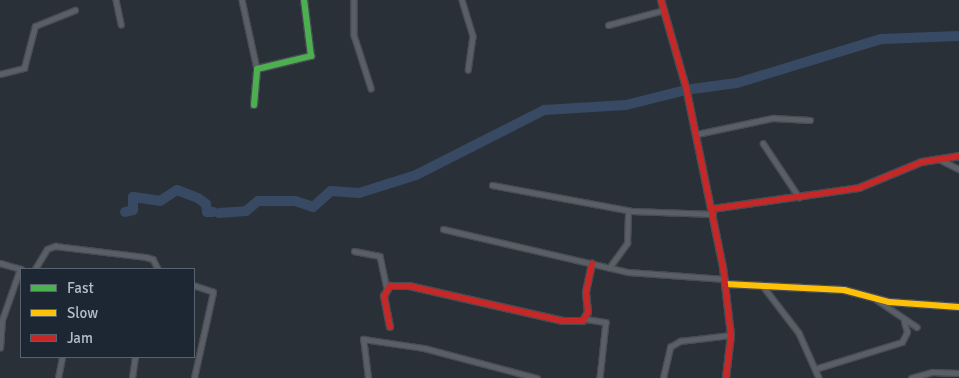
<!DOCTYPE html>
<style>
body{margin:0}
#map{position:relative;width:959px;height:378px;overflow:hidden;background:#2a3038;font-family:Signika,sans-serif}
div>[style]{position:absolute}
.river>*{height:10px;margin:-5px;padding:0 5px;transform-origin:5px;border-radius:5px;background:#384963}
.roads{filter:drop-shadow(1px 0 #484c53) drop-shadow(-1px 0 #484c53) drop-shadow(0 1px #484c53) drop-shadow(0 -1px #484c53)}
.street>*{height:4.5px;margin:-2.25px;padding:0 2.25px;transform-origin:2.25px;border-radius:2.25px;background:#5a5e66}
.fast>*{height:6px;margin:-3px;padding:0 3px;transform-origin:3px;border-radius:3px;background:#4caf50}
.slow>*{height:6px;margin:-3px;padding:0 3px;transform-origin:3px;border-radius:3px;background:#ffc107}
.jam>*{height:6px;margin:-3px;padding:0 3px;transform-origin:3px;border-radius:3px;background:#c62828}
span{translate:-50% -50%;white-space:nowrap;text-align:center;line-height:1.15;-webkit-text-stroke:4px #1d2633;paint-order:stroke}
.legend{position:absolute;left:20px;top:268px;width:175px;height:90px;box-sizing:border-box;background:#1d2633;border:1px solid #59626f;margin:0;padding:6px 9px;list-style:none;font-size:15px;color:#b4bcc9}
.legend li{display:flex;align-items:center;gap:10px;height:25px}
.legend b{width:25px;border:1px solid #59626f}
</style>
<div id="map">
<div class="river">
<i style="left:692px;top:89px;width:45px;rotate:-7.6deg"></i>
<i style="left:737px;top:83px;width:151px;rotate:-17deg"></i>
<i style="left:881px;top:39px;width:78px;rotate:-2.2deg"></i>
<i style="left:125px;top:212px;width:8px;rotate:-14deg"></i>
<i style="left:133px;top:210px;width:13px;rotate:-90deg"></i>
<i style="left:133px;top:197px;width:27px;rotate:8deg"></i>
<i style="left:160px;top:201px;width:20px;rotate:-33deg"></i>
<i style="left:177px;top:190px;width:22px;rotate:21deg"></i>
<i style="left:198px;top:198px;width:10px;rotate:37deg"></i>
<i style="left:206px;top:204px;width:8px;rotate:83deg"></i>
<i style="left:207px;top:212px;width:6px"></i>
<i style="left:219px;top:213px;width:27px;rotate:-4deg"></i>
<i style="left:246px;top:211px;width:16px;rotate:-40deg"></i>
<i style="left:258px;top:201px;width:37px"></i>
<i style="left:295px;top:201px;width:19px;rotate:18deg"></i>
<i style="left:313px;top:207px;width:24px;rotate:-42deg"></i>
<i style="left:331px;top:191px;width:28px;rotate:4deg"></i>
<i style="left:359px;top:193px;width:60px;rotate:-17.5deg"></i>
<i style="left:416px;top:175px;width:144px;rotate:-26.9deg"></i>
<i style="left:544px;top:110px;width:82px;rotate:-3.5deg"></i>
<i style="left:626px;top:105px;width:58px;rotate:-14deg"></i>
</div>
<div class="roads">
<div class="street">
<i style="left:116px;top:0;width:25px;rotate:78deg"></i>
<i style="left:242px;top:0;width:71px;rotate:77.7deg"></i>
<i style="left:354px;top:0;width:35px;rotate:90deg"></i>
<i style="left:354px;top:35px;width:56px;rotate:72.2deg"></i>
<i style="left:462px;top:0;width:38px;rotate:73deg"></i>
<i style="left:473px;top:36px;width:34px;rotate:98deg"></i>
<i style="left:608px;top:25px;width:58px;rotate:-15deg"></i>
<i style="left:0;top:74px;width:25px;rotate:-14deg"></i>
<i style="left:24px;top:68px;width:43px;rotate:-75.3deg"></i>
<i style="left:35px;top:26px;width:43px;rotate:-21.8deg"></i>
<i style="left:697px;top:134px;width:78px;rotate:-11.9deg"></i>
<i style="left:773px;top:118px;width:37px;rotate:3deg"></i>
<i style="left:763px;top:143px;width:65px;rotate:56.3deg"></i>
<i style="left:941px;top:160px;width:20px;rotate:27deg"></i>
<i style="left:492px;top:185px;width:142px;rotate:10.5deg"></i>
<i style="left:632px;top:211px;width:81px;rotate:2.1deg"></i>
<i style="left:443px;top:229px;width:190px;rotate:13.1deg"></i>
<i style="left:628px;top:272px;width:97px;rotate:4.1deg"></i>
<i style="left:354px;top:251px;width:26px;rotate:11deg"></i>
<i style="left:380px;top:256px;width:33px;rotate:78deg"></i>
<i style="left:0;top:263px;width:22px;rotate:16deg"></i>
<i style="left:609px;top:268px;width:31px;rotate:-54deg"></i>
<i style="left:627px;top:243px;width:32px;rotate:-88deg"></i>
<i style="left:35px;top:269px;width:23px;rotate:-59deg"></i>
<i style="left:47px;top:249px;width:9px;rotate:-21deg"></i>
<i style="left:55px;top:246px;width:92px;rotate:6.9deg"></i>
<i style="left:146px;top:257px;width:7px;rotate:16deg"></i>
<i style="left:153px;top:259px;width:11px;rotate:63deg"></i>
<i style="left:763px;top:286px;width:59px;rotate:52.5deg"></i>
<i style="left:799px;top:333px;width:49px;rotate:66deg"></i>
<i style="left:877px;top:300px;width:48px;rotate:34deg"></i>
<i style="left:586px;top:319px;width:20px;rotate:9deg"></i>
<i style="left:606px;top:322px;width:56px;rotate:96.1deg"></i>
<i style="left:0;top:348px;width:28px;rotate:-86deg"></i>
<i style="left:2px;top:320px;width:54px;rotate:-70.6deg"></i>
<i style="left:815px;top:369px;width:91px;rotate:-17.2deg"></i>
<i style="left:902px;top:342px;width:11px;rotate:-63deg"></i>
<i style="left:907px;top:332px;width:10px;rotate:-107deg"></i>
<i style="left:58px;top:378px;width:21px;rotate:-79deg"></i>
<i style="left:132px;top:378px;width:21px;rotate:-82deg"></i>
<i style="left:194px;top:378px;width:88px;rotate:-77.5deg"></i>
<i style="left:213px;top:292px;width:20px;rotate:-162deg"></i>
<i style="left:368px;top:378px;width:39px;rotate:-97deg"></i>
<i style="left:363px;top:339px;width:62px;rotate:8.4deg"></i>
<i style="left:424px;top:348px;width:117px;rotate:14.9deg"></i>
<i style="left:663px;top:378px;width:32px;rotate:-77deg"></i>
<i style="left:670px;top:347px;width:12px;rotate:-31deg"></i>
<i style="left:680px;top:341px;width:51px;rotate:-6.7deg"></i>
<i style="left:911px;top:378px;width:22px;rotate:-16deg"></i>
<i style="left:932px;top:372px;width:27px;rotate:2deg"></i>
</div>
<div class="fast">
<i style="left:254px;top:105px;width:36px;rotate:-85deg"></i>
<i style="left:257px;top:69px;width:56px;rotate:-13.5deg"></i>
<i style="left:311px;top:56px;width:56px;rotate:-97.1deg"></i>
</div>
<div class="slow">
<i style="left:725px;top:284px;width:119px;rotate:2.9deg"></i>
<i style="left:844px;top:290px;width:47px;rotate:14.9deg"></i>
<i style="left:889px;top:302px;width:70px;rotate:4.1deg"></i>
</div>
<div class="jam">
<i style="left:661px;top:0;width:91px;rotate:74deg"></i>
<i style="left:686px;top:87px;width:184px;rotate:78.4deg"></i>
<i style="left:723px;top:267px;width:68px;rotate:83.3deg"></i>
<i style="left:731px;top:335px;width:43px;rotate:96.6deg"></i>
<i style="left:712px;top:209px;width:148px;rotate:-8.1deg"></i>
<i style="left:859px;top:188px;width:68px;rotate:-22.4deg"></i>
<i style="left:922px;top:162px;width:37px;rotate:-9deg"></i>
<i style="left:390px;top:327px;width:32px;rotate:-101deg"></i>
<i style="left:384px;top:296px;width:12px;rotate:-59deg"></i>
<i style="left:390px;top:286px;width:19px"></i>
<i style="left:409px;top:286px;width:158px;rotate:12.8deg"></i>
<i style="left:563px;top:321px;width:20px"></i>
<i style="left:583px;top:321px;width:10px;rotate:-61deg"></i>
<i style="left:588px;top:312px;width:20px;rotate:-96deg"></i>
<i style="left:586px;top:292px;width:29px;rotate:-78deg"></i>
</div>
</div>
<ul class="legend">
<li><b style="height:6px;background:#4caf50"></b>Fast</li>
<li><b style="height:6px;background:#ffc107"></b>Slow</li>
<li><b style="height:6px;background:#c62828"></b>Jam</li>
</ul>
</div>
